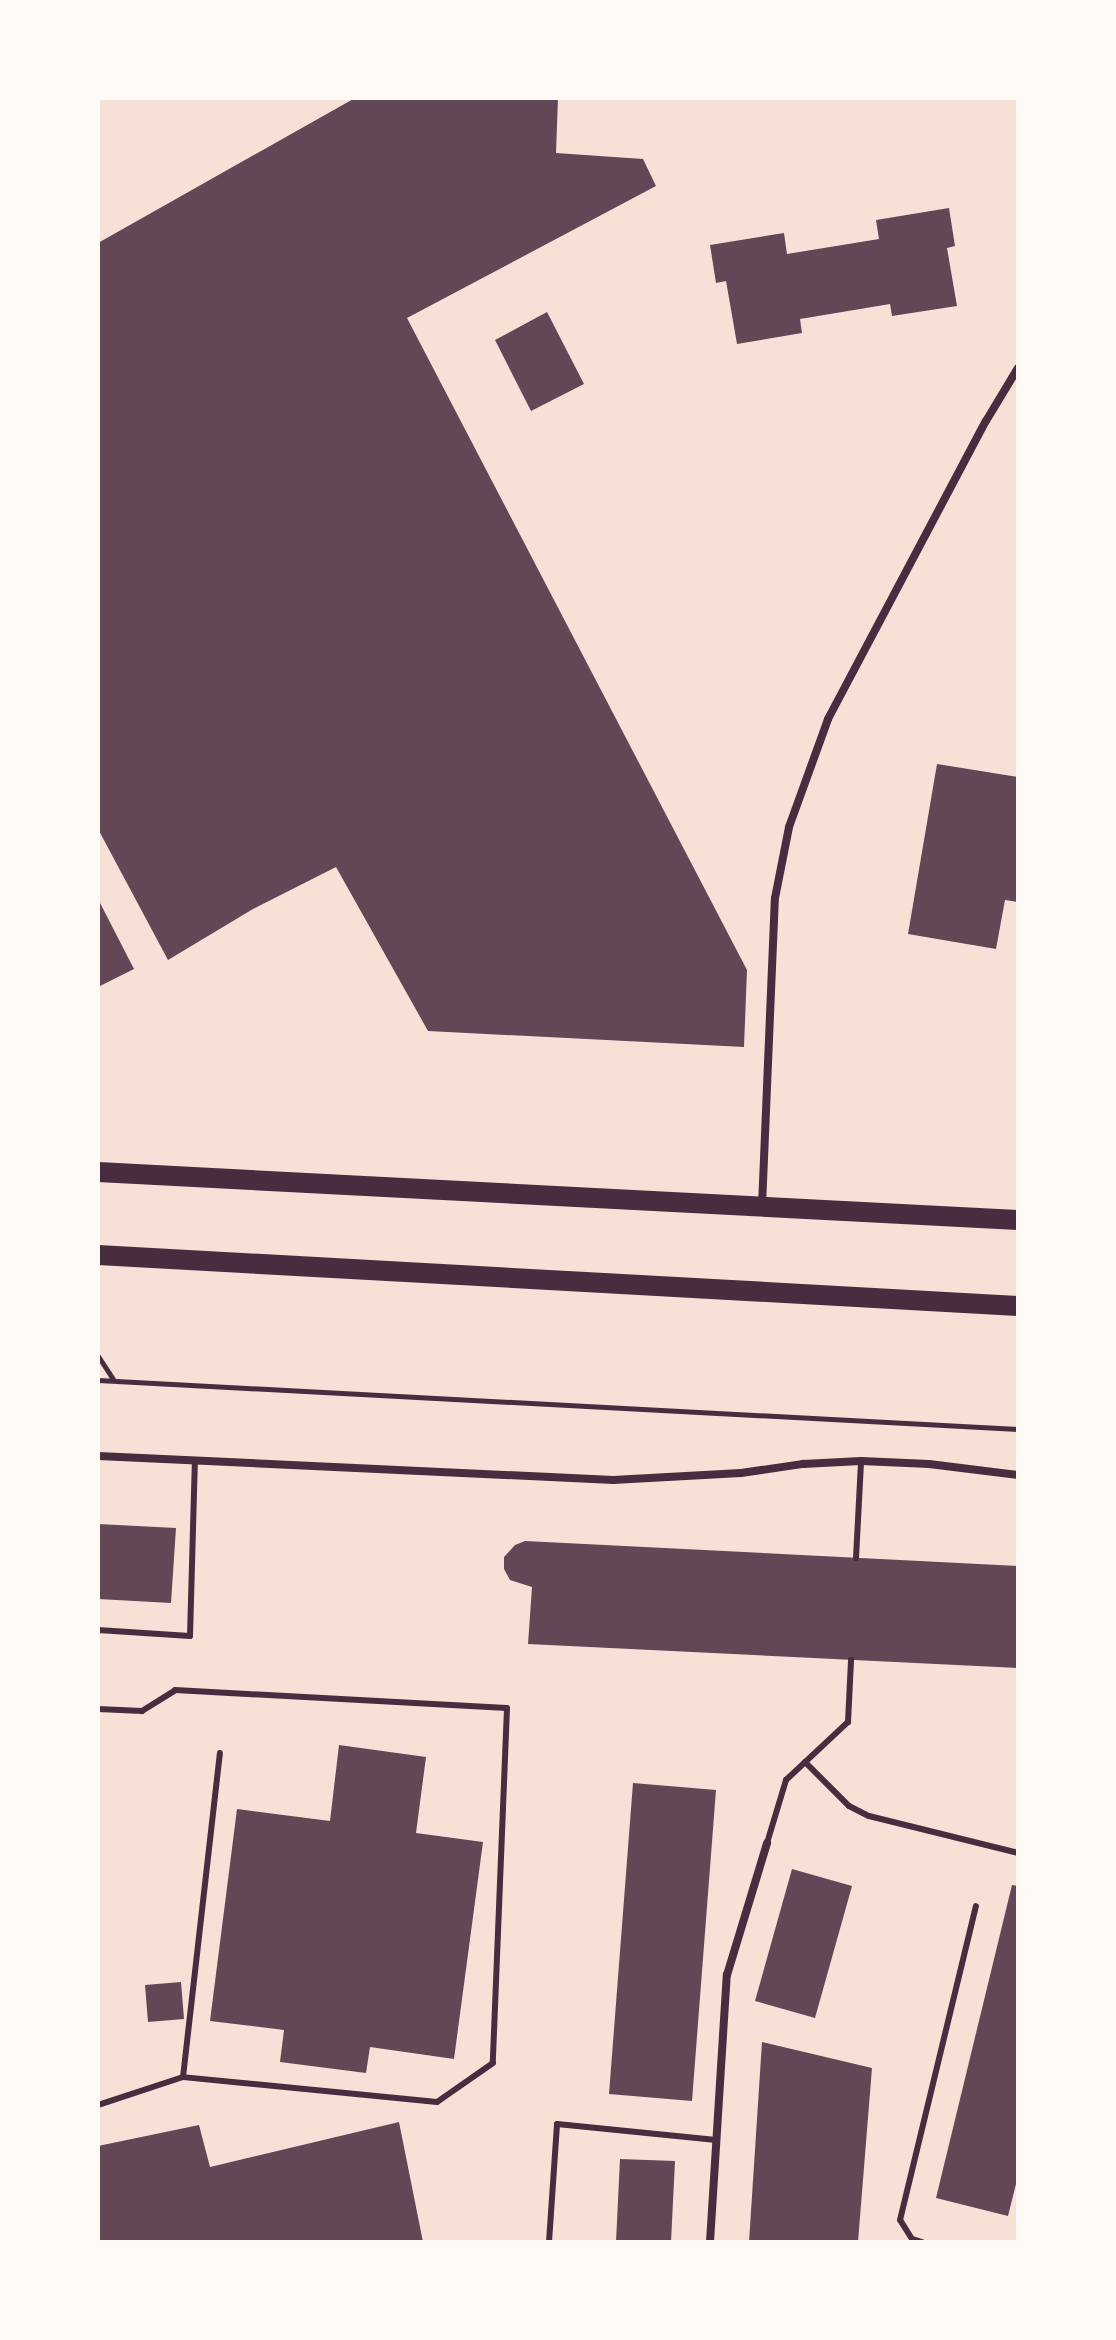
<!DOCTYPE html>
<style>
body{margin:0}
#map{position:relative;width:1116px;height:2340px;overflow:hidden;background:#f7e1d7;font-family:"Golos Text",sans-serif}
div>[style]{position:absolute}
.building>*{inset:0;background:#644757}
.path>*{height:5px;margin:-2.5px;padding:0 2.5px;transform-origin:2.5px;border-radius:2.5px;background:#4a2c40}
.service>*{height:6px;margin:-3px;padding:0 3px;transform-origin:3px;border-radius:3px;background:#4a2c40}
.minor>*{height:8px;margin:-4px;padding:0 4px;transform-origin:4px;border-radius:4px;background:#4a2c40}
.primary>*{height:20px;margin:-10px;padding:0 10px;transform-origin:10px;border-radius:10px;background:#4a2c40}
span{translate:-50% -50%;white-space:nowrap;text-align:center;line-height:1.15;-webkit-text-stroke:8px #fffaf5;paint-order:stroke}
.frame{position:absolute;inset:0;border:100px solid #fffaf5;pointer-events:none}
</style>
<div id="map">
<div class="building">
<i style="clip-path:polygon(355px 98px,558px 98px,556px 153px,643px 159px,656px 186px,407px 318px,747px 970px,744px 1047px,428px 1031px,336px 867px,253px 909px,168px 960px,98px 829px,98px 243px)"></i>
<i style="clip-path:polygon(949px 208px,955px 246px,947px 248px,957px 306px,892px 316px,890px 304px,800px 319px,802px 333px,737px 344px,726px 281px,716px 283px,710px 245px,784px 233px,787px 254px,879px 239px,876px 220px)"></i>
<i style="clip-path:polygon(547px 312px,584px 384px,531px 411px,495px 340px)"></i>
<i style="clip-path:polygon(937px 764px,1018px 777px,1018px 902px,1005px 900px,996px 949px,908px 934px)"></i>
<i style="clip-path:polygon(98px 899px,134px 969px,98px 987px)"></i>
<i style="clip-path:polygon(98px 1524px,176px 1528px,171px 1603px,98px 1599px)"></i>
<i style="clip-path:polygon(525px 1541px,1018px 1566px,1018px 1668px,528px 1644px,532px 1587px,510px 1580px,504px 1569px,504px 1557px,515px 1545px)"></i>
<i style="clip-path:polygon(339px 1745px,426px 1757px,416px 1833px,483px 1842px,454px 2059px,370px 2047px,366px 2073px,280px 2062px,284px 2030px,210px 2021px,237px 1809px,330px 1821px)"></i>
<i style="clip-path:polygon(633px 1783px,716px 1790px,692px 2101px,609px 2094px)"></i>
<i style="clip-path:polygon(792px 1869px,852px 1886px,815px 2018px,755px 2001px)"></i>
<i style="clip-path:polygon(1012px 1885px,1018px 1886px,1018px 2176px,1008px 2216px,936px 2198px)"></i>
<i style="clip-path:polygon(181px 1982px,184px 2019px,148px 2022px,145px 1985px)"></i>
<i style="clip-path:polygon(762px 2042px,872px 2068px,858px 2242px,749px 2242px)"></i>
<i style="clip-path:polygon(399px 2122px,423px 2242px,98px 2242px,98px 2146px,199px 2125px,210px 2167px)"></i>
<i style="clip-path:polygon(620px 2159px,675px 2161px,671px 2242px,616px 2242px)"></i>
</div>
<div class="path">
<i style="left:98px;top:1356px;width:27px;rotate:57deg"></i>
<i style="left:98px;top:1380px;width:921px;rotate:3.05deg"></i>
</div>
<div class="service">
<i style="left:856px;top:1558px;width:97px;rotate:-87deg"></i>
<i style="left:98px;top:1630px;width:92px;rotate:3.7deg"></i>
<i style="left:190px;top:1636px;width:175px;rotate:-88.4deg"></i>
<i style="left:98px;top:1709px;width:44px;rotate:2.6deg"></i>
<i style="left:142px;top:1711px;width:39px;rotate:-32deg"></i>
<i style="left:175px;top:1690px;width:332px;rotate:3.1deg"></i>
<i style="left:507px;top:1708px;width:355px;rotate:92.3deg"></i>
<i style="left:493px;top:2063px;width:68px;rotate:145.1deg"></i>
<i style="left:437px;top:2102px;width:255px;rotate:-174.4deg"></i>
<i style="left:183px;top:2077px;width:89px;rotate:161.8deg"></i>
<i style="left:805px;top:1762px;width:62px;rotate:45deg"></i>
<i style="left:849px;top:1806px;width:22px;rotate:27deg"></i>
<i style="left:869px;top:1816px;width:154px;rotate:13.9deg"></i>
<i style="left:767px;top:1843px;width:66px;rotate:-73.2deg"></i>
<i style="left:786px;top:1780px;width:85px;rotate:-43.1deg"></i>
<i style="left:848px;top:1722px;width:62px;rotate:-87.2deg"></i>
<i style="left:183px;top:2077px;width:326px;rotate:-83.5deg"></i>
<i style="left:549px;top:2242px;width:118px;rotate:-86.1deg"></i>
<i style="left:557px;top:2124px;width:160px;rotate:5.7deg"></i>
<i style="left:922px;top:2242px;width:10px;rotate:-163deg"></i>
<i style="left:912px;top:2239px;width:22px;rotate:-122deg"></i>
<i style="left:900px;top:2220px;width:323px;rotate:-76.4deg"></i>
</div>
<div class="minor">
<i style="left:762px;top:1206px;width:308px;rotate:-87.6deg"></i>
<i style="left:775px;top:898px;width:72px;rotate:-78.8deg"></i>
<i style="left:789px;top:827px;width:115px;rotate:-70.1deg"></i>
<i style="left:828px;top:719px;width:337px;rotate:-62.1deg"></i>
<i style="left:986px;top:421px;width:62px;rotate:-58.9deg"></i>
<i style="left:98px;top:1456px;width:516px;rotate:2.67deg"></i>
<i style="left:613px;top:1480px;width:128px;rotate:-3.1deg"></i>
<i style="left:741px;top:1473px;width:63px;rotate:-8.3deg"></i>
<i style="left:803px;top:1464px;width:58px;rotate:-3deg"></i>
<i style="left:861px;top:1461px;width:68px;rotate:2.5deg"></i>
<i style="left:929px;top:1464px;width:90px;rotate:7deg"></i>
<i style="left:710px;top:2242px;width:268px;rotate:-86.4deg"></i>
<i style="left:727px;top:1975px;width:138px;rotate:-73.1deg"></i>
</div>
<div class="primary">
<i style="left:98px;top:1172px;width:921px;rotate:2.99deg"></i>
<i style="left:98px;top:1255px;width:921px;rotate:3.17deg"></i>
</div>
<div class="frame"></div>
</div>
